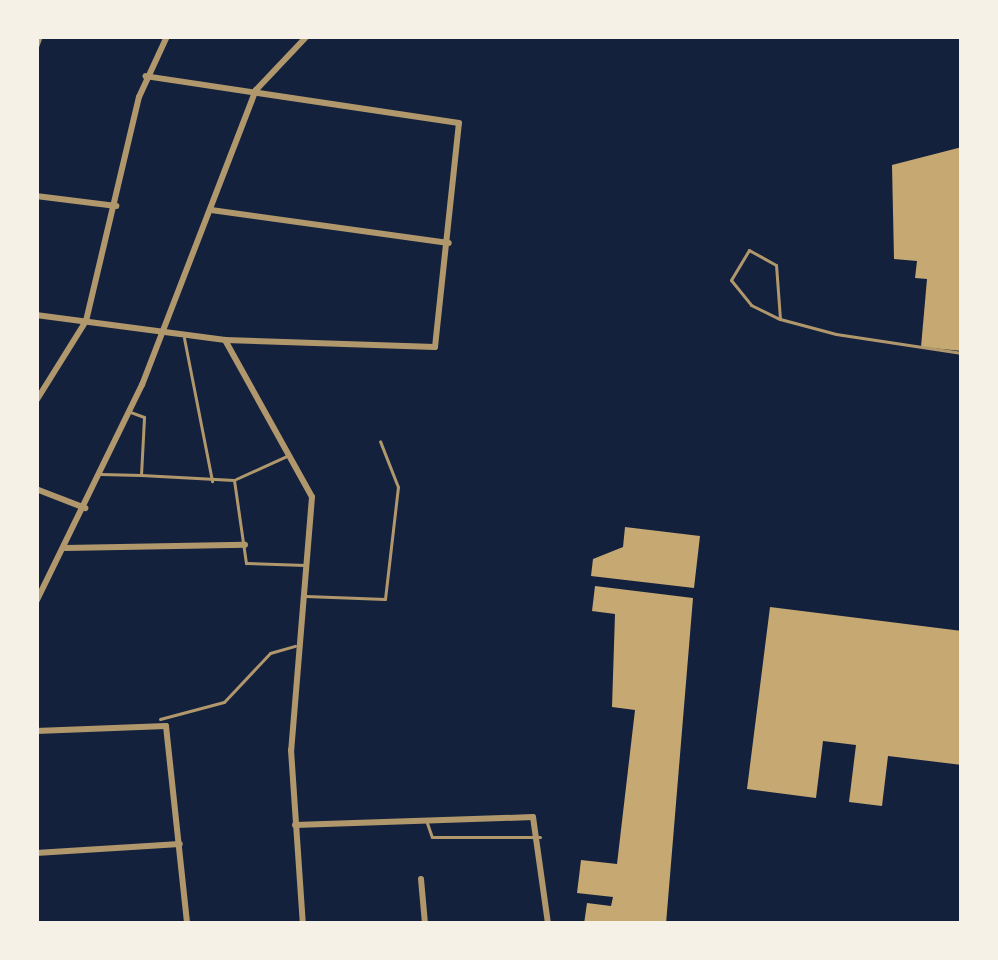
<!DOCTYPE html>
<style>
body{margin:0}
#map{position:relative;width:998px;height:960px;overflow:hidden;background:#14213d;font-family:"Sofia Sans Condensed",sans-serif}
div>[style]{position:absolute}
.building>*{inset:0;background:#c6a872}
.service>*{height:3px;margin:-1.5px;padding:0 1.5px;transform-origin:1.5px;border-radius:1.5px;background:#b1986c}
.minor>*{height:6px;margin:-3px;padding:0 3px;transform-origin:3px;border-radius:3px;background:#b1986c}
span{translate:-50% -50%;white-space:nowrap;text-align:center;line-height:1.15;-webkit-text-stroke:9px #f6f1e7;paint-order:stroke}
.frame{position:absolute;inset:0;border:39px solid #f6f1e7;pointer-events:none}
</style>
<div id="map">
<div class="building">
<i style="clip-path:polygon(962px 147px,962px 351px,921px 347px,927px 279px,915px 278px,917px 261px,894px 259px,892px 165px)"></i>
<i style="clip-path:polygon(625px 527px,700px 536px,694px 588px,591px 576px,593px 559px,623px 547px)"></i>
<i style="clip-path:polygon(595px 586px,693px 598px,666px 924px,584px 924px,587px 903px,611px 906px,613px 897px,577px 893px,581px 860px,617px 864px,635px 710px,612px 707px,615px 614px,592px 611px)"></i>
<i style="clip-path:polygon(770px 607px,962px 631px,962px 765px,888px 756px,882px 806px,849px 802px,856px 745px,823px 741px,816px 798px,747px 789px)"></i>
</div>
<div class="service">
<i style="left:780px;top:319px;width:54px;rotate:-94.2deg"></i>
<i style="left:776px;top:265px;width:31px;rotate:-151deg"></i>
<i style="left:749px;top:250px;width:35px;rotate:121deg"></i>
<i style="left:731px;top:280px;width:32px;rotate:51deg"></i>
<i style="left:751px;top:305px;width:32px;rotate:26deg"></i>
<i style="left:780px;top:319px;width:58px;rotate:15deg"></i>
<i style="left:836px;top:334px;width:127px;rotate:8.6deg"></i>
<i style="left:184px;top:338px;width:146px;rotate:78.9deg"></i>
<i style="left:101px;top:474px;width:40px;rotate:1.4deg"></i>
<i style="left:141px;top:475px;width:58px;rotate:-87deg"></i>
<i style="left:144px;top:417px;width:15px;rotate:-160deg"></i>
<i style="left:141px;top:475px;width:93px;rotate:3.1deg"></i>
<i style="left:234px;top:480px;width:84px;rotate:81.8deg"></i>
<i style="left:246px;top:563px;width:59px;rotate:1.9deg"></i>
<i style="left:236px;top:479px;width:56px;rotate:-24.3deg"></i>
<i style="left:306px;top:596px;width:79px;rotate:2.2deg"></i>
<i style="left:385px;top:599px;width:113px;rotate:-83.4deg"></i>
<i style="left:398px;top:487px;width:49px;rotate:-111.4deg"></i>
<i style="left:160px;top:719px;width:66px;rotate:-14.9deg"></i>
<i style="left:224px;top:702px;width:67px;rotate:-46.8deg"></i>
<i style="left:270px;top:653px;width:26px;rotate:-16deg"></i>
<i style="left:426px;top:820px;width:18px;rotate:71deg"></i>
<i style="left:432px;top:837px;width:108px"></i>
</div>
<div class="minor">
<i style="left:36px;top:47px;width:12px;rotate:-70deg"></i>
<i style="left:36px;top:196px;width:81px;rotate:7.1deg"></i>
<i style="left:211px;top:210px;width:240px;rotate:7.9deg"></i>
<i style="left:36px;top:315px;width:191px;rotate:7.5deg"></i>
<i style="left:225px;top:340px;width:210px;rotate:1.9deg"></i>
<i style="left:435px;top:347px;width:225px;rotate:-83.9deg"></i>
<i style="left:459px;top:123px;width:317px;rotate:-171.5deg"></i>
<i style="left:225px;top:340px;width:179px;rotate:61deg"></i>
<i style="left:312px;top:497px;width:254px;rotate:94.7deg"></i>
<i style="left:291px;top:750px;width:174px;rotate:86.1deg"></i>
<i style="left:36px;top:401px;width:94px;rotate:-58deg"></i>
<i style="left:86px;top:321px;width:230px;rotate:-76.7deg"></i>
<i style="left:139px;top:97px;width:67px;rotate:-65.3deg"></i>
<i style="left:36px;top:489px;width:53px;rotate:21.2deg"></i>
<i style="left:65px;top:548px;width:180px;rotate:-1deg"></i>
<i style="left:36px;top:602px;width:242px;rotate:-64deg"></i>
<i style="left:142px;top:385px;width:316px;rotate:-68.9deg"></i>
<i style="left:256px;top:90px;width:74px;rotate:-46.6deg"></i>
<i style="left:36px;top:731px;width:130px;rotate:-2.2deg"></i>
<i style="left:166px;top:726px;width:199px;rotate:83.9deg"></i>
<i style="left:295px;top:825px;width:238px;rotate:-1.9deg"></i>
<i style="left:533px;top:817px;width:108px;rotate:82deg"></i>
<i style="left:36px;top:853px;width:144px;rotate:-3.6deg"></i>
<i style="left:421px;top:879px;width:45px;rotate:84.9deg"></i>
</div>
<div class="frame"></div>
</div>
